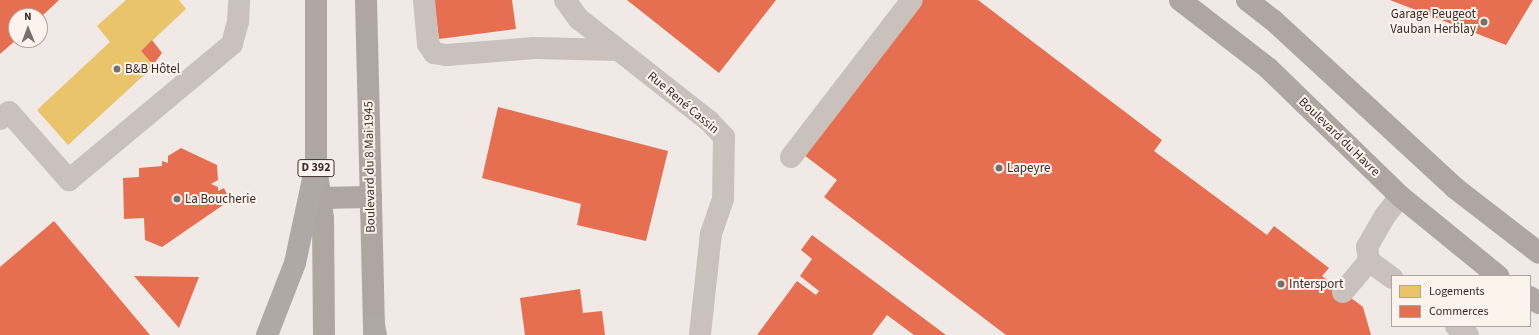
<!DOCTYPE html>
<meta charset="utf-8">
<style>
body{margin:0}
#map{position:relative;width:1539px;height:335px;overflow:hidden;background:#f0e9e5;font-family:"Source Sans 3",sans-serif}
div>[style]{position:absolute}
.homes>*{inset:0;background:#e9c46a}
.shops>*{inset:0;background:#e76f51}
.minor>*{height:22px;margin:-11px;padding:0 11px;transform-origin:11px;border-radius:11px;background:#cac1bd}
.major>*{height:22px;margin:-11px;padding:0 11px;transform-origin:11px;border-radius:11px;background:#afa6a2}
.highway>*{height:22px;margin:-11px;padding:0 11px;transform-origin:11px;border-radius:11px;background:#afa8a4}
.dots>*{width:11px;height:11px;translate:-50% -50%;box-sizing:border-box;border:2px solid #fcf3ed;border-radius:50%}
span{translate:-50% -50%;white-space:nowrap;text-align:center;line-height:1.15;-webkit-text-stroke:4px #fcf3ed;paint-order:stroke}
.shield-label span{padding:1px 3px;background:#fcf3ed;border:1px solid;border-radius:3px;-webkit-text-stroke-width:0}
.shield-label{font-size:12px;color:#3c2d2a;font-weight:700}
.poi-label{font-size:13px;color:#3c2d2a}
.right{translate:-100% -50%;text-align:right}
.left{translate:0 -50%;text-align:left}
.street-label{font-size:13px;color:#3c2d2a}
.legend{position:absolute;left:1391px;top:275px;width:140px;height:52px;box-sizing:border-box;background:#fcf3ed;border:1px solid #afa49f;margin:0;padding:5px 7px;list-style:none;font-size:12px;color:#3c2d2a}
.legend li{display:flex;align-items:center;gap:8px;height:20px}
.legend b{width:20px;border:1px solid #afa49f}
.north{position:absolute;left:8px;top:8px;width:40px;height:40px;box-sizing:border-box;background:#fcf3ed;border:1px solid #afa49f;border-radius:50%;rotate:359deg;font-size:11px;font-weight:700;line-height:16px;text-align:center;color:#3c2d2a}
.north::after{content:'';display:block;margin:auto;width:14px;height:18px;background:#7b6f6b;clip-path:polygon(50% 0,100% 100%,50% 72%,0 100%)}
</style>
<div id="map">
<div class="homes">
<i style="clip-path:polygon(126px 0,179px 0,186px 9px,141px 51px,154px 66px,68px 145px,37px 110px,110px 42px,97px 26px)"></i>
</div>
<div class="shops">
<i style="clip-path:polygon(0 0,59px 0,40px 18px,16px 16px,16px 40px,0 54px)"></i>
<i style="clip-path:polygon(434px 0,512px 0,516px 29px,439px 39px)"></i>
<i style="clip-path:polygon(627px 0,776px 0,719px 73px)"></i>
<i style="clip-path:polygon(921px 0,978px 0,1162px 140px,1154px 151px,1267px 235px,1274px 226px,1329px 268px,1322px 276px,1363px 307px,1371px 335px,1006px 335px,824px 197px,837px 180px,804px 155px)"></i>
<i style="clip-path:polygon(1390px 0,1533px 0,1506px 45px)"></i>
<i style="clip-path:polygon(152px 40px,162px 53px,153px 65px,141px 51px)"></i>
<i style="clip-path:polygon(498px 107px,668px 151px,646px 241px,577px 225px,581px 204px,482px 178px)"></i>
<i style="clip-path:polygon(181px 148px,217px 165px,218px 180px,211px 184px,218px 187px,218px 191px,224px 188px,227px 194px,222px 196px,226px 203px,162px 247px,145px 240px,144px 218px,124px 219px,123px 178px,139px 177px,139px 168px,162px 166px,162px 161px,168px 163px,168px 156px)"></i>
<i style="clip-path:polygon(54px 221px,150px 335px,0 335px,0 267px)"></i>
<i style="clip-path:polygon(812px 235px,946px 335px,914px 335px,887px 315px,872px 335px,757px 335px,797px 281px,816px 295px,819px 291px,800px 276px,812px 259px,801px 250px)"></i>
<i style="clip-path:polygon(134px 276px,199px 277px,179px 328px)"></i>
<i style="clip-path:polygon(580px 289px,583px 313px,602px 311px,605px 335px,525px 335px,520px 298px)"></i>
</div>
<div class="minor">
<i style="left:424px;top:0;width:44px;rotate:84.8deg"></i>
<i style="left:428px;top:44px;width:11px;rotate:56deg"></i>
<i style="left:434px;top:53px;width:13px;rotate:9deg"></i>
<i style="left:447px;top:55px;width:87px;rotate:-4.6deg"></i>
<i style="left:534px;top:48px;width:84px;rotate:1.4deg"></i>
<i style="left:565px;top:0;width:24px;rotate:54deg"></i>
<i style="left:579px;top:19px;width:165px;rotate:38.1deg"></i>
<i style="left:709px;top:121px;width:22px;rotate:47deg"></i>
<i style="left:724px;top:137px;width:62px;rotate:90.9deg"></i>
<i style="left:723px;top:199px;width:36px;rotate:109deg"></i>
<i style="left:711px;top:233px;width:103px;rotate:96.2deg"></i>
<i style="left:0;top:119px;width:11px;rotate:-38deg"></i>
<i style="left:9px;top:112px;width:91px;rotate:48.6deg"></i>
<i style="left:69px;top:180px;width:212px;rotate:-39.8deg"></i>
<i style="left:232px;top:44px;width:23px;rotate:-75deg"></i>
<i style="left:238px;top:22px;width:22px;rotate:-87deg"></i>
<i style="left:791px;top:157px;width:198px;rotate:-52.4deg"></i>
<i style="left:1369px;top:261px;width:29px;rotate:36deg"></i>
<i style="left:1343px;top:292px;width:40px;rotate:-50deg"></i>
<i style="left:1369px;top:261px;width:14px;rotate:-98deg"></i>
<i style="left:1367px;top:247px;width:36px;rotate:-60deg"></i>
<i style="left:1385px;top:216px;width:25px;rotate:-53deg"></i>
<i style="left:1456px;top:326px;width:15px;rotate:37deg"></i>
</div>
<div class="major">
<i style="left:316px;top:0;width:165px;rotate:90deg"></i>
<i style="left:316px;top:165px;width:54px;rotate:82.6deg"></i>
<i style="left:323px;top:219px;width:116px;rotate:89.5deg"></i>
<i style="left:366px;top:0;width:335px;rotate:88.6deg"></i>
<i style="left:1180px;top:0;width:111px;rotate:37.7deg"></i>
<i style="left:1268px;top:68px;width:184px;rotate:44.1deg"></i>
<i style="left:1400px;top:196px;width:127px;rotate:39.2deg"></i>
<i style="left:1247px;top:0;width:33px;rotate:38deg"></i>
<i style="left:1273px;top:20px;width:248px;rotate:42.7deg"></i>
<i style="left:1455px;top:188px;width:106px;rotate:37.7deg"></i>
<i style="left:320px;top:198px;width:51px;rotate:-1.1deg"></i>
<i style="left:1530px;top:297px;width:11px;rotate:34deg"></i>
</div>
<div class="highway">
<i style="left:374px;top:325px;width:10px;rotate:79deg"></i>
<i style="left:267px;top:335px;width:77px;rotate:-68.7deg"></i>
<i style="left:295px;top:263px;width:100px;rotate:-77.9deg"></i>
</div>
<div class="dots">
<i style="left:1484px;top:22px;background:#7b6f6b"></i>
<i style="left:117px;top:69px;background:#7b6f6b"></i>
<i style="left:999px;top:168px;background:#7b6f6b"></i>
<i style="left:177px;top:199px;background:#7b6f6b"></i>
<i style="left:1281px;top:284px;background:#7b6f6b"></i>
</div>
<div class="shield-label">
<span style="left:316px;top:168px">D 392</span>
</div>
<div class="poi-label">
<span class="right" style="left:1476px;top:22px">Garage Peugeot<br>Vauban Herblay</span>
<span class="left" style="left:125px;top:69px">B&amp;B Hôtel</span>
<span class="left" style="left:1007px;top:168px">Lapeyre</span>
<span class="left" style="left:185px;top:199px">La Boucherie</span>
<span class="left" style="left:1289px;top:284px">Intersport</span>
</div>
<div class="street-label">
<span style="left:683px;top:103px;rotate:40deg">Rue René Cassin</span>
<span style="left:1339px;top:137px;rotate:44deg">Boulevard du Havre</span>
<span style="left:370px;top:167px;rotate:-91deg">Boulevard du 8 Mai 1945</span>
</div>
<ul class="legend">
<li><b style="height:11px;background:#e9c46a"></b>Logements</li>
<li><b style="height:11px;background:#e76f51"></b>Commerces</li>
</ul>
<div class="north">N</div>
</div>
